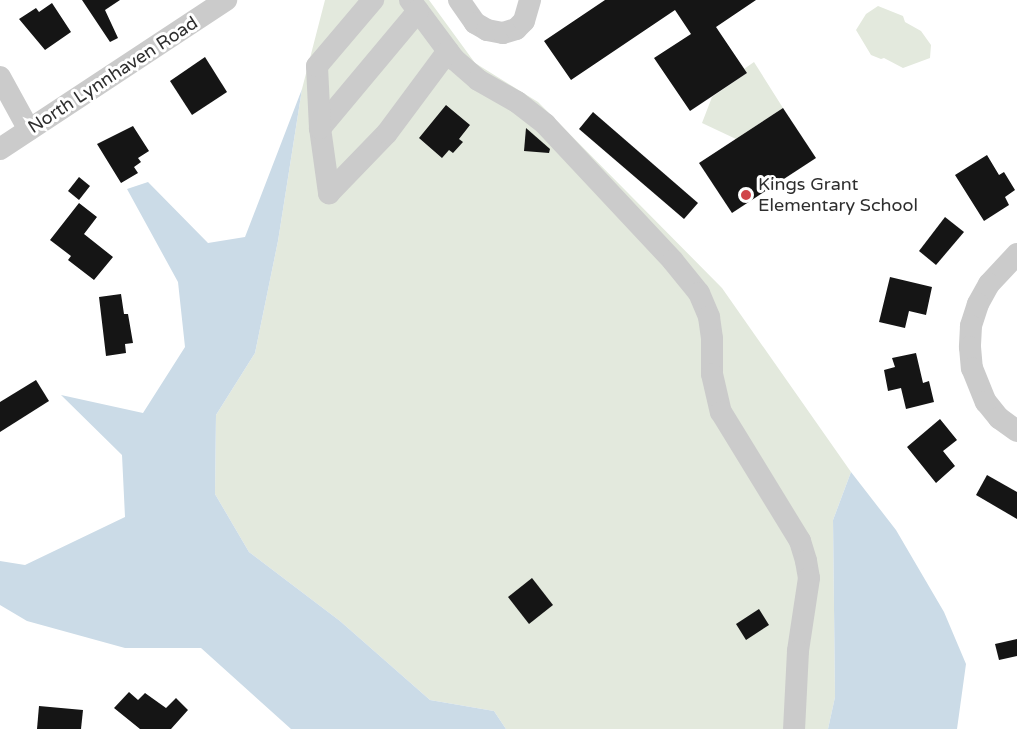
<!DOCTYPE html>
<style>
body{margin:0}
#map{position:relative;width:1017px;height:729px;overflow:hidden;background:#fff;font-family:"Varela Round",sans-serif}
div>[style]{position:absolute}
.green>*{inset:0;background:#e3e9dd}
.water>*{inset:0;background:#cbdbe7}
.building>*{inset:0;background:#151515}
.minor>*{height:22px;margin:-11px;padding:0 11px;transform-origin:11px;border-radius:11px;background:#cbcbcb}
.dots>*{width:16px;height:16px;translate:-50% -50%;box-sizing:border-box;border:3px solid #fff;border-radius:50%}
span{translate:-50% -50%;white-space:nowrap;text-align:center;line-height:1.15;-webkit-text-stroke:6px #fff;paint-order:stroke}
.street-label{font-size:18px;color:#2e2e2e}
.poi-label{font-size:18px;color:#2e2e2e}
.left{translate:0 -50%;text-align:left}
</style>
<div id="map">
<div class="green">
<i style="clip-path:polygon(325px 0,429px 0,475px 63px,538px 102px,722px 288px,851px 472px,833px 520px,835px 697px,828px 729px,506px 729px,494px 711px,430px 700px,340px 621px,249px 552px,215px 494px,216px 415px,255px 353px,278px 241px,302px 89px)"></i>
<i style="clip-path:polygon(878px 6px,903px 16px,905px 22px,921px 31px,931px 45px,930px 58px,903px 68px,884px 58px,881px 59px,871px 55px,856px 30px,866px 14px)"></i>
<i style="clip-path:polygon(754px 62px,783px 108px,736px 139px,702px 123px,712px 97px,747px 73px,744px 69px)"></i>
</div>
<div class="water">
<i style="clip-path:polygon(302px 89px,278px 241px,255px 353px,216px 415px,215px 494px,249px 552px,340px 621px,430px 700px,494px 711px,506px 729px,291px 729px,201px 648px,125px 648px,27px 621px,0 605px,0 561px,25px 565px,125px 517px,122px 455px,61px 395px,143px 413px,185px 347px,178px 282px,127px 189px,148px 182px,208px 243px,245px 237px)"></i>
<i style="clip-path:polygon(851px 472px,896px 530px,944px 612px,966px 664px,957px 729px,828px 729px,835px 697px,833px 520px)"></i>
</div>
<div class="building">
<i style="clip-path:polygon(82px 0,120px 0,105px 10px,118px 38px,110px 42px)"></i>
<i style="clip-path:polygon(605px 0,756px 0,716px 27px,747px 73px,690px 111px,654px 58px,691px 34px,675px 10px,571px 80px,544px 41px)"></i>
<i style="clip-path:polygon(52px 3px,71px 32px,45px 50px,19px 19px,36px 8px,39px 12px)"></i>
<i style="clip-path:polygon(205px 57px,227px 92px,192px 115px,170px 81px)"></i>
<i style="clip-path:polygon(446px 105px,470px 125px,459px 139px,463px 142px,453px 153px,449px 150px,442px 158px,419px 138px)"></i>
<i style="clip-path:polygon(783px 108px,816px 158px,732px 213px,699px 163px)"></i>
<i style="clip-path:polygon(593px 112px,698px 203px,684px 219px,579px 129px)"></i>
<i style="clip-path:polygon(133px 126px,149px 151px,138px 158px,141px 162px,134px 167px,138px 173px,121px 183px,97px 144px)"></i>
<i style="clip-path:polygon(526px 128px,550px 149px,549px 153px,524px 151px)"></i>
<i style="clip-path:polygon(987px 155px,999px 175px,1004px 172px,1015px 190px,1005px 197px,1009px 205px,984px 221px,955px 175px)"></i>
<i style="clip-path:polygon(79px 177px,90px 186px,79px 200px,68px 191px)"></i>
<i style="clip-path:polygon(79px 203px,97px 217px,84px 234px,113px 257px,94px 280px,68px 260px,71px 256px,50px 240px)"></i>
<i style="clip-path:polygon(945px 217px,964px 232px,936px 265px,919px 251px)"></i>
<i style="clip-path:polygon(890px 277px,932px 287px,926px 315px,909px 311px,905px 328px,879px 322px)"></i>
<i style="clip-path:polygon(121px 294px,124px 314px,128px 314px,133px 343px,125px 344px,126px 353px,106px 356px,99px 297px)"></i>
<i style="clip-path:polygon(916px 353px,923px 383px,929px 381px,934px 402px,906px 409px,901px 388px,888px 391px,884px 370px,895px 367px,892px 358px)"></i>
<i style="clip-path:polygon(36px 380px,49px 401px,0 432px,0 402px)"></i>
<i style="clip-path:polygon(940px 419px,957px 440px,943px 451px,955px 466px,936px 483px,907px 447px)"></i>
<i style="clip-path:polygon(987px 475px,1017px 492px,1017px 519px,976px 495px)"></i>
<i style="clip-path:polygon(532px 578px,553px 605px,529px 624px,508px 597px)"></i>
<i style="clip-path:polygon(759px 609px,769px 625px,746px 640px,736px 624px)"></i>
<i style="clip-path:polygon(1017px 639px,1017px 656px,999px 660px,995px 644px)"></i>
<i style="clip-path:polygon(129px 692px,138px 700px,145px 693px,166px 708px,176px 698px,188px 710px,171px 729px,140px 729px,114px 708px)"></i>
<i style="clip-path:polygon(39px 706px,83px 710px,81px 729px,37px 729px)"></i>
</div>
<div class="minor">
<i style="left:410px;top:0;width:74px;rotate:53.3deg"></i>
<i style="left:454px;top:59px;width:32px;rotate:41deg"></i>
<i style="left:478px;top:80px;width:45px;rotate:29.4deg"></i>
<i style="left:517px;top:102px;width:36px;rotate:38deg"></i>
<i style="left:545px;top:124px;width:187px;rotate:46.9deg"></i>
<i style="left:673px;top:261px;width:41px;rotate:50.9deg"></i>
<i style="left:699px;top:293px;width:26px;rotate:67deg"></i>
<i style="left:709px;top:317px;width:22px;rotate:82deg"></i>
<i style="left:712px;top:339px;width:35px;rotate:90deg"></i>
<i style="left:712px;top:374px;width:39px;rotate:77deg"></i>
<i style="left:721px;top:412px;width:151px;rotate:58.5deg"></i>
<i style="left:800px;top:541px;width:21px;rotate:73deg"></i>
<i style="left:806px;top:561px;width:17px;rotate:80deg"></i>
<i style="left:809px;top:578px;width:74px;rotate:98.6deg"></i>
<i style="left:798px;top:651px;width:78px;rotate:92.9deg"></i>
<i style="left:459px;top:0;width:28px;rotate:55deg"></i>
<i style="left:475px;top:23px;width:14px;rotate:30deg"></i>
<i style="left:487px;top:30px;width:16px;rotate:11deg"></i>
<i style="left:503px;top:33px;width:14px;rotate:-17deg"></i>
<i style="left:516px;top:29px;width:11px;rotate:-45deg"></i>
<i style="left:524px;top:21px;width:22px;rotate:-74deg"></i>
<i style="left:418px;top:11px;width:153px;rotate:129.9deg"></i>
<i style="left:320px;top:128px;width:66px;rotate:82.1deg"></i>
<i style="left:329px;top:193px;width:83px;rotate:-46deg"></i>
<i style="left:387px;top:133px;width:102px;rotate:-53.4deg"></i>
<i style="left:0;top:77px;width:60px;rotate:61.3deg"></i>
<i style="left:320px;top:128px;width:62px;rotate:-92.8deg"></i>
<i style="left:317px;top:66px;width:87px;rotate:-49.7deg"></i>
<i style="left:0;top:149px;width:271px;rotate:-33.4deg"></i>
<i style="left:1017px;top:254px;width:41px;rotate:133deg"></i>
<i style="left:989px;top:284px;width:23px;rotate:119deg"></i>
<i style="left:978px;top:304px;width:23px;rotate:108deg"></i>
<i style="left:971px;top:326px;width:21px;rotate:93deg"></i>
<i style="left:970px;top:347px;width:21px;rotate:85deg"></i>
<i style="left:972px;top:368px;width:37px;rotate:68deg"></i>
<i style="left:986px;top:402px;width:21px;rotate:51deg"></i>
<i style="left:999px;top:418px;width:22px;rotate:36deg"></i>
</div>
<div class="dots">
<i style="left:746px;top:195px;background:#d0454a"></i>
</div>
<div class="street-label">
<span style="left:113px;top:75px;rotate:-33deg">North Lynnhaven Road</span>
</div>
<div class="poi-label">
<span class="left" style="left:758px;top:195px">Kings Grant<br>Elementary School</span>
</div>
</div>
